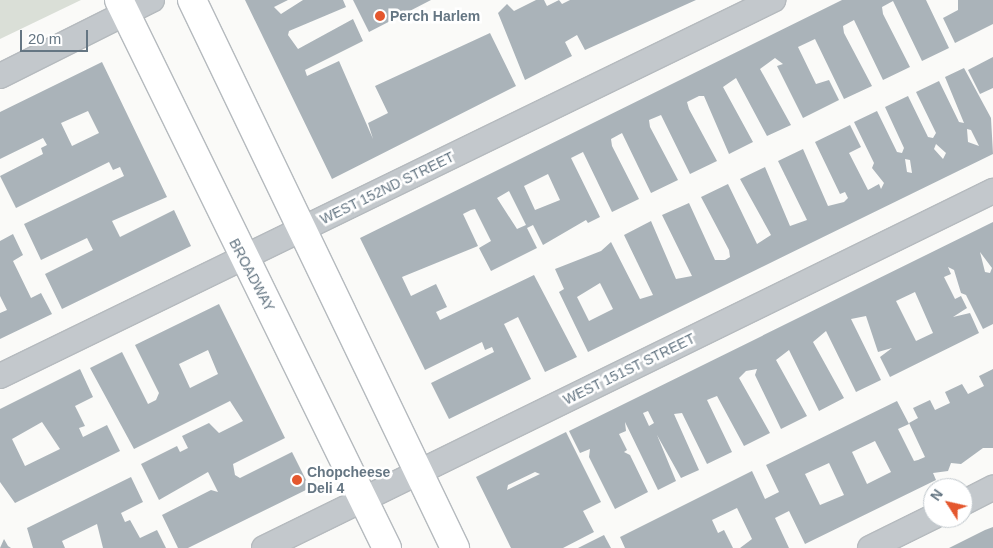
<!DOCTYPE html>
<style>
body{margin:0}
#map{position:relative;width:993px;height:548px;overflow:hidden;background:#fafaf8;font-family:Helvetica,sans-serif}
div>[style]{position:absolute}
.green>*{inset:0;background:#dadfd7}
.building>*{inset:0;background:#aab3b9}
.roads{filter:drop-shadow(1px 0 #b5babe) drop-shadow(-1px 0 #b5babe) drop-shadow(0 1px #b5babe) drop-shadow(0 -1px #b5babe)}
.street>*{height:24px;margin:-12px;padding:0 12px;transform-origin:12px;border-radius:12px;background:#c3c8cc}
.primary>*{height:28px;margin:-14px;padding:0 14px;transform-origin:14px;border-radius:14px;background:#fff}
.dots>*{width:14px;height:14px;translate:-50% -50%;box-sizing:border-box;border:2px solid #fff;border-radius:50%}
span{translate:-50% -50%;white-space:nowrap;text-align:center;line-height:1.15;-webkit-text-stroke:5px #fff;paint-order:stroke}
.poi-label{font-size:14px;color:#657683;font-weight:700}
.left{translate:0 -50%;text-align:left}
.street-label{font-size:14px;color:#657683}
.north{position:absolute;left:923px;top:478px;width:50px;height:50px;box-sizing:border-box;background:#fff;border:1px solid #c1c8cd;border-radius:50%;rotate:305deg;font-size:14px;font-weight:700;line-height:20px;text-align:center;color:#657683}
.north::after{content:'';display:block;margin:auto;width:18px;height:22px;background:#e4572e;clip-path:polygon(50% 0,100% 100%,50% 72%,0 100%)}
.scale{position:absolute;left:20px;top:30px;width:68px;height:22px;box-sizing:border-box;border:2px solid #657683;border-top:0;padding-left:6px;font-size:15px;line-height:18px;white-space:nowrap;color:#657683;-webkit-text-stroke:4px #fff;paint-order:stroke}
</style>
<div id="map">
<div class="green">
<i style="clip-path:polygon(0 0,81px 0,0 39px)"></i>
</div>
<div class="building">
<i style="clip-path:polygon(245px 0,288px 0,274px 7px,281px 14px,303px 0,343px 0,346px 7px,289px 31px,288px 35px,298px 49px,353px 19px,363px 41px,305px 70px,307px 76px,339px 61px,373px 139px,368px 123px,388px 113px,375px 86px,490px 33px,516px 86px,332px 179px)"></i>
<i style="clip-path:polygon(353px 0,431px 0,369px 32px)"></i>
<i style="clip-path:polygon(536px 0,544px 0,547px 6px,559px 0,562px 4px,570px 0,696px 0,585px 50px,577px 35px,565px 42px,572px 56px,525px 80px,498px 13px,507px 4px,514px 11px)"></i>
<i style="clip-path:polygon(evenodd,842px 0,926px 0,949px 48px,922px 61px,893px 1px,882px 7px,883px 14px,910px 67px,883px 80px,854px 20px,843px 26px,844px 33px,872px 86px,844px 99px,815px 39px,798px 47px,816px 84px,829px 80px,839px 100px,803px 118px,777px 66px,783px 64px,775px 58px,760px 69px,791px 125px,767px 136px,736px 78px,723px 87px,753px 142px,729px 154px,704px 96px,699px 96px,687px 102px,689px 109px,717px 161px,690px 174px,661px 115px,649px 120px,650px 127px,678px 180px,651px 193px,622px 133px,611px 139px,612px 146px,639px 199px,612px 212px,583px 152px,571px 158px,600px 217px,588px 223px,586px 220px,543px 245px,533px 225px,527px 228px,537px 248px,491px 271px,479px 248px,491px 241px,475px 209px,471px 210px,463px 214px,478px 246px,402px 277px,411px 296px,436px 284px,447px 307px,436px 312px,440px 320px,534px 275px,577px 357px,545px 372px,518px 317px,504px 324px,531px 379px,449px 419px,431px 383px,494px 352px,492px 347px,485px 350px,482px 342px,425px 370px,360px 238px,842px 0,548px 174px,560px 200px,535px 210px,524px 186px,548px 174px,842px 0,509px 191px,526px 225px,517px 229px,497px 198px,509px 191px)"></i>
<i style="clip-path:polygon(958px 0,993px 0,993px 24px,955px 43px,943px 18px,958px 10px)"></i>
<i style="clip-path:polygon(993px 57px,993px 88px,980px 94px,968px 70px)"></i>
<i style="clip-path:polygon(evenodd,102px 62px,167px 197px,112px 221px,120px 237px,174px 210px,191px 246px,62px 309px,45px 274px,93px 250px,87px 238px,41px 260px,24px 224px,124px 176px,120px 167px,113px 170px,109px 162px,16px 208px,0 176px,43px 154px,41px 148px,47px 145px,43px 138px,0 159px,0 112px,102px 62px,88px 111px,99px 133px,72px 146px,61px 123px,88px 111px)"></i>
<i style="clip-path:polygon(evenodd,964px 68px,991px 118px,993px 154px,588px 352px,559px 292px,564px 289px,555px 269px,601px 251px,611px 242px,640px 299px,653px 295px,624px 235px,651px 221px,676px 279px,692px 276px,662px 215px,689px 203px,715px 260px,725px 260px,730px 257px,729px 250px,701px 197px,728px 184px,757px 244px,771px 235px,740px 179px,765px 167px,790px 226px,807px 220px,778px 161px,803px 149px,828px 206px,844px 202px,848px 198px,845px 192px,840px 194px,815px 142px,850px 125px,861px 147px,849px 153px,868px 190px,879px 184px,881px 189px,884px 183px,872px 168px,874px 163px,854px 122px,877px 111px,897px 152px,902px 153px,904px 148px,885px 107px,908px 96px,928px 137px,933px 138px,936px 133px,916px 92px,939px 81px,959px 122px,964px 123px,945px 77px,964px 68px,967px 129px,971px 130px,979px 146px,968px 142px,967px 129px,964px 68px,936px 144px,946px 153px,943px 159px,934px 149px,936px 144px,964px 68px,905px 159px,910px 160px,912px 173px,907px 172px,905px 159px,964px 68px,600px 283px,613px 309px,589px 321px,577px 297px,600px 283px)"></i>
<i style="clip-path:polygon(evenodd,993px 222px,993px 324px,983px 329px,966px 295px,961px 293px,954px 270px,948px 267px,951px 274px,944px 277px,955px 299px,961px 296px,967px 308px,953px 317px,970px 313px,979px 333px,890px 377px,880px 357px,892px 348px,878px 352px,866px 316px,851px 319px,881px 380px,856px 392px,826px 331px,813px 342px,844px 398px,819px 411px,789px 350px,776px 360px,807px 416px,781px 429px,755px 375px,757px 369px,746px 371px,739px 378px,770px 433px,744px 446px,717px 396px,707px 400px,732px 452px,707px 464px,682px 413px,674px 414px,699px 470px,681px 478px,657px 435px,676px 481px,658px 490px,625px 422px,626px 431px,619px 434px,627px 450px,624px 452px,630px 455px,648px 492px,615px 509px,589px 457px,590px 449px,580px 453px,569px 431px,993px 222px,980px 252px,992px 268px,990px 273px,985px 272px,980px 252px,993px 222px,915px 292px,933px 333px,916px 341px,896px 301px,915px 292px,993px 222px,648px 411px,654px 423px,649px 426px,643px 413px,648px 411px)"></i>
<i style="clip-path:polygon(13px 234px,23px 255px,13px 261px,31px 298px,41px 293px,52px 314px,0 339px,0 313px,7px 310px,0 296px,0 241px)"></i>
<i style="clip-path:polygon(evenodd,219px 304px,285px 438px,233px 464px,235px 475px,240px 478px,292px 452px,310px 488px,188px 548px,178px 548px,162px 515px,211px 490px,218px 492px,208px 472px,159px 500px,141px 464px,177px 446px,180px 452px,188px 448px,182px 436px,209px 423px,219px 433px,243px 421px,230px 401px,134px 449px,90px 368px,122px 352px,148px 404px,156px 400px,159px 393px,135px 345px,219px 304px,208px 350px,218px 374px,190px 388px,179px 364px,208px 350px)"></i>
<i style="clip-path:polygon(evenodd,80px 369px,93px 397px,75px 406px,85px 426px,79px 428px,83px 437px,107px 425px,120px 451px,15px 503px,0 482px,0 409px,80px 369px,42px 422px,60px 449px,25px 466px,12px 439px,42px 422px)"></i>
<i style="clip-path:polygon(evenodd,993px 369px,993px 448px,983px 448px,961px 464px,951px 463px,948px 471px,933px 473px,936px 480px,805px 544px,789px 511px,775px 518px,789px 548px,740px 548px,752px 539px,737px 508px,712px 520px,718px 533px,724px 530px,733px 548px,625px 548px,620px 537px,752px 471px,765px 499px,779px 492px,766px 465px,897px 401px,909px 424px,898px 429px,914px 461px,918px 460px,925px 457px,909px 423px,918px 418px,913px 408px,930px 400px,935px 410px,950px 403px,945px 392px,962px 384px,968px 394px,984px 386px,979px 376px,993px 369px,875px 441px,891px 472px,867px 484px,852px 452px,875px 441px,993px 369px,829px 463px,844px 495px,820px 505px,805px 474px,829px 463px)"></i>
<i style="clip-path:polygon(evenodd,566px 432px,601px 502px,583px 511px,594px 532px,563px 548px,511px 548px,476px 477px,566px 432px,535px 472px,540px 474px,507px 490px,508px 485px,535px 472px)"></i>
<i style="clip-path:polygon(131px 477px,143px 502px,121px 513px,125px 522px,130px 520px,140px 538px,157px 530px,166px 548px,103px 548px,97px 524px,62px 541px,65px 548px,33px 548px,27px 528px)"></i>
<i style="clip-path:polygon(993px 527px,993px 548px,949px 548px,985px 530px)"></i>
<i style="clip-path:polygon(604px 535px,611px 548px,578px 548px)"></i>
<i style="clip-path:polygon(4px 539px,8px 546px,11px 548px,0 548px)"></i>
</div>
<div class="roads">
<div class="street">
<i style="left:0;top:76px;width:170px;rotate:-26.6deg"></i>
<i style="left:0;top:376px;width:860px;rotate:-25.94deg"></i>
<i style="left:963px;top:503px;width:34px;rotate:-27deg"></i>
<i style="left:264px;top:548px;width:812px;rotate:-26.09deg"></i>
<i style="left:870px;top:548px;width:70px;rotate:-26.2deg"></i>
</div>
<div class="primary">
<i style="left:119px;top:0;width:610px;rotate:63.94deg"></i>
<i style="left:192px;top:0;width:608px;rotate:64.36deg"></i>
</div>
</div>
<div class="dots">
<i style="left:380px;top:16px;background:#e4572e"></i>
<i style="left:297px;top:480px;background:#e4572e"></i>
</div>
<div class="poi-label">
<span class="left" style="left:390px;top:16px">Perch Harlem</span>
<span class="left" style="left:307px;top:480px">Chopcheese<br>Deli 4</span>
</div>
<div class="street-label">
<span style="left:387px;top:188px;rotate:-26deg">WEST 152ND STREET</span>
<span style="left:252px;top:275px;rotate:62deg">BROADWAY</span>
<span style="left:629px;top:369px;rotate:-26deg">WEST 151ST STREET</span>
</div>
<div class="north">N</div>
<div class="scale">20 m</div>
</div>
